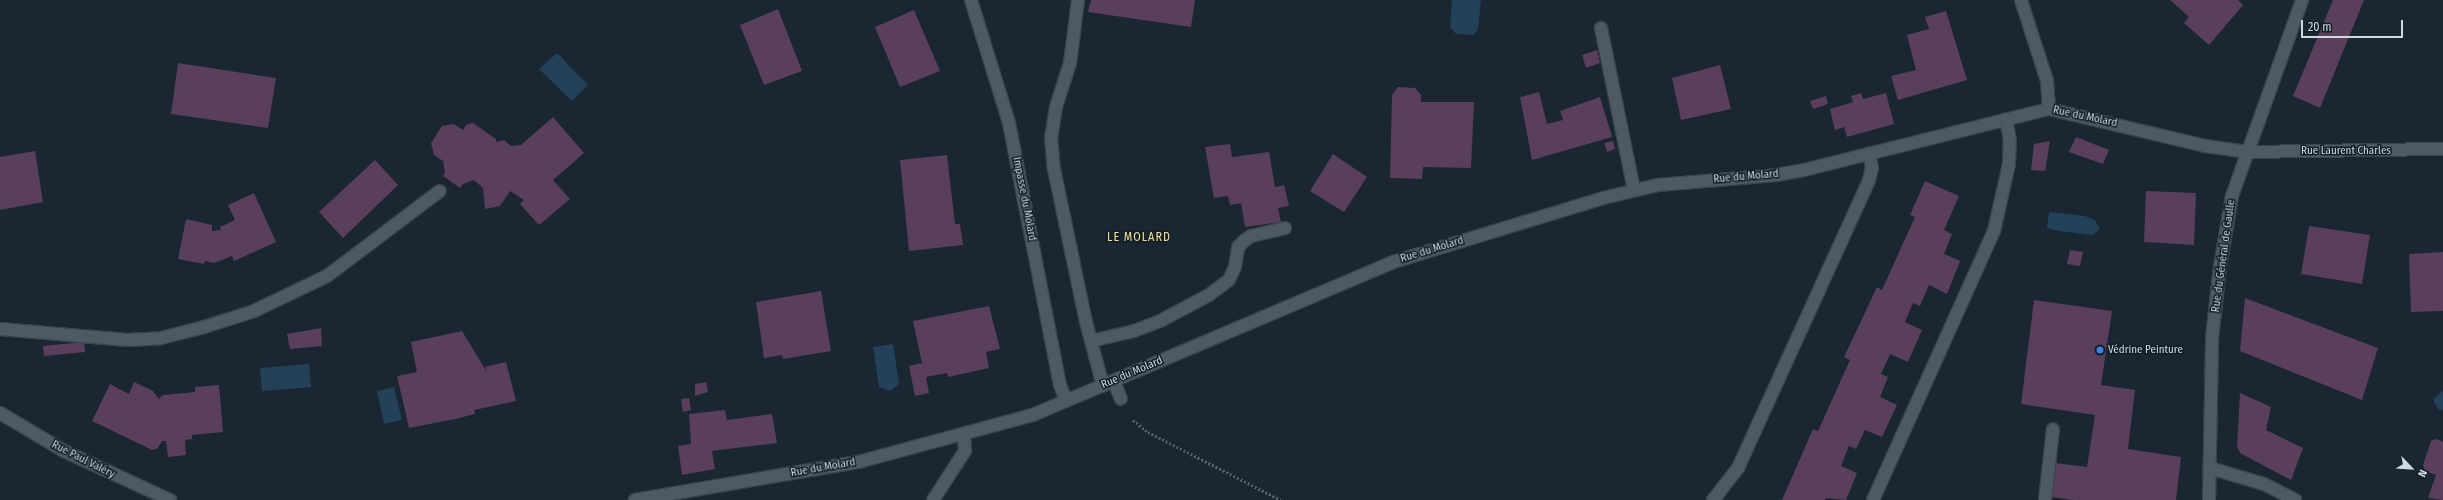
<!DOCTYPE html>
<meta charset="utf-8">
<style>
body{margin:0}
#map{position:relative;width:2443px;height:500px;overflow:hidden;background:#1a2631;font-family:"Fira Sans Condensed",sans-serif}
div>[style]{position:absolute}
.water>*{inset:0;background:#234159}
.building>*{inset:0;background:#593f5a}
.path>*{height:2.5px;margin-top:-1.25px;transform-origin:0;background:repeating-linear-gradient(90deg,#56606a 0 2px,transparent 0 4px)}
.roads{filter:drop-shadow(1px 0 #3a444c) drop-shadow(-1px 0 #3a444c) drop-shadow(0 1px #3a444c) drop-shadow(0 -1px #3a444c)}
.minor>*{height:12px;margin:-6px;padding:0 6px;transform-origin:6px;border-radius:6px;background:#4c5a66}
.dots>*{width:11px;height:11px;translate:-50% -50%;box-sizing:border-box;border:2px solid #111d27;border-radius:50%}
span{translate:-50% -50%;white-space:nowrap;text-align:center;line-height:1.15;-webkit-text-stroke:3px #111d27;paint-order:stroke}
.street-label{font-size:11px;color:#d1d9e0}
.poi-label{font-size:11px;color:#d1d9e0}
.left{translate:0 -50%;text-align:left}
.neighbourhood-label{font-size:12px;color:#f5df91;letter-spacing:1px}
.north{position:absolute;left:2391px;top:448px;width:40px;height:40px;-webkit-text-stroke:3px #111d27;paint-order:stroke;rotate:115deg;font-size:11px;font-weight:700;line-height:16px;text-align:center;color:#d1d9e0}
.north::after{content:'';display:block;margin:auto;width:14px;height:18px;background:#d1d9e0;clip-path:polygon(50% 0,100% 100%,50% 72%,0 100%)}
.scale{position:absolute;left:2301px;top:20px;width:102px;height:18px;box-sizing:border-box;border:2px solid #d1d9e0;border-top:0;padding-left:5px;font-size:12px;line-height:14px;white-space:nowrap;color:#d1d9e0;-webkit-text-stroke:3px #111d27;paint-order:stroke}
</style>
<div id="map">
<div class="water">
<i style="clip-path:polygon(1452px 0,1481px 0,1478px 29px,1474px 35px,1456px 34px,1450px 27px)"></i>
<i style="clip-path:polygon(557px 53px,588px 85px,572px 101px,539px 69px)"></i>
<i style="clip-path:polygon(2049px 212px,2085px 216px,2095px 220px,2100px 229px,2092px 235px,2058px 231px,2047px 228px)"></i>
<i style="clip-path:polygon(893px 344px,899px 384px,890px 391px,879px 387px,873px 347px)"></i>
<i style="clip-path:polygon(309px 364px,311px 387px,262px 391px,260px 368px)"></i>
<i style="clip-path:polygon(394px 387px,402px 420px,384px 424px,377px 391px)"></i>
<i style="clip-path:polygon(2443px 391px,2443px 410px,2438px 409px,2433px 399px)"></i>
</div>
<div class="building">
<i style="clip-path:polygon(1091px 0,1195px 0,1191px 27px,1088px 12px)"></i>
<i style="clip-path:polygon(2170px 0,2238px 0,2243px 5px,2209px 45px,2184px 23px,2189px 17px)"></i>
<i style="clip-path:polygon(2333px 0,2364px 0,2320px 108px,2293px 96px)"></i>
<i style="clip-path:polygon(778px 9px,802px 71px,764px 85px,740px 25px)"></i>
<i style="clip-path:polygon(914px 10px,940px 71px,900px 87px,875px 27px)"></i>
<i style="clip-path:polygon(1946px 11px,1967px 80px,1898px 100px,1891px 76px,1916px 70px,1907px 35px,1929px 29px,1925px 17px)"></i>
<i style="clip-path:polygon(1597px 50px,1600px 63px,1586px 68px,1582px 55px)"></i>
<i style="clip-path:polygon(178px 63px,276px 78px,268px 128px,171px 114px)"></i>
<i style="clip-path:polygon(1720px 65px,1731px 109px,1681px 120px,1672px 78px)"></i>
<i style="clip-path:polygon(1398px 87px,1415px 88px,1421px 95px,1421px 102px,1474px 102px,1471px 168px,1423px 167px,1422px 179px,1390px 178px,1392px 95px)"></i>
<i style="clip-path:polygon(1539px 92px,1547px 124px,1563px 120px,1560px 111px,1600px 97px,1612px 137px,1532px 160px,1520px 97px)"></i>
<i style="clip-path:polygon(1861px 93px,1863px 99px,1886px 93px,1894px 124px,1847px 137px,1844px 127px,1835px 130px,1830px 109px,1853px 102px,1851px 96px)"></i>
<i style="clip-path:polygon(1826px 96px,1828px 104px,1813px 109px,1810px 101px)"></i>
<i style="clip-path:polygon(553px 117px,584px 153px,553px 180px,570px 199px,539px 225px,520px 204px,524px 200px,510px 191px,500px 206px,485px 209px,483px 188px,474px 180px,463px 184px,460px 188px,443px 176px,445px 172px,443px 161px,434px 155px,431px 143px,442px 126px,454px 124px,463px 130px,466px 125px,473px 123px,496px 139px,496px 142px,504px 140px,511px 146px,521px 145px)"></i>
<i style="clip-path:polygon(2076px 137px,2109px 150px,2103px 164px,2069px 152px)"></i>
<i style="clip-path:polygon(1613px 141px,1615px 149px,1607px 152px,1604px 143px)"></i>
<i style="clip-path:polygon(2050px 141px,2045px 171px,2031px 170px,2034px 144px)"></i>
<i style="clip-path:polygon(1230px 144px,1232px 157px,1269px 152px,1275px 187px,1284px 185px,1289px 206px,1278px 208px,1281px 222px,1245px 227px,1241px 203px,1230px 205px,1228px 196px,1214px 198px,1205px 147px)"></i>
<i style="clip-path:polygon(35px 151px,43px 202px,0 210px,0 157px)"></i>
<i style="clip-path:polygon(1333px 154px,1367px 177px,1344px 212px,1310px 191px)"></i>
<i style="clip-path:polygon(947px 155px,955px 224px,960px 224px,963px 245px,909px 251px,900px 160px)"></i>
<i style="clip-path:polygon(375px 160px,398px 185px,343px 238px,319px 212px)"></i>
<i style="clip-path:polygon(1925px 181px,1959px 196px,1944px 230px,1952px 234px,1944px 254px,1960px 261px,1947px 294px,1929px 285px,1920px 306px,1913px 303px,1905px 322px,1922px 330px,1908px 362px,1890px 354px,1881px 374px,1888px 377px,1880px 397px,1897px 405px,1882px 437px,1865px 430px,1856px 449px,1849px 446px,1841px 466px,1857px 473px,1846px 500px,1826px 498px,1825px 500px,1782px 500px,1813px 429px,1818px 431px,1850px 360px,1844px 357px,1877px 287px,1882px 290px,1915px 217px,1910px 215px)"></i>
<i style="clip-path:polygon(2146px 191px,2196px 193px,2194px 245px,2144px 242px)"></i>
<i style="clip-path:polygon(254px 193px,276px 242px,234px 261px,232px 256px,214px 263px,205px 261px,204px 264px,178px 259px,186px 219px,212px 225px,212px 231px,221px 230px,220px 227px,235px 220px,228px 205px)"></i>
<i style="clip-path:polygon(2309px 226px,2370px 235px,2362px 284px,2301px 274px)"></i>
<i style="clip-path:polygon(2070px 250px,2083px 252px,2080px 266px,2067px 264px)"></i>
<i style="clip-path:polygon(2443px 252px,2443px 311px,2411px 312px,2409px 254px)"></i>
<i style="clip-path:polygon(821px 291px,831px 351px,783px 359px,782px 355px,764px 358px,756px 302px)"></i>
<i style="clip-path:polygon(2245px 298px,2378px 348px,2362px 400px,2240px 351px)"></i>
<i style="clip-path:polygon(2034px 300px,2112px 311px,2101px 385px,2135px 390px,2128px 449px,2181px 457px,2176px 500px,2074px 500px,2052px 497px,2056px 463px,2087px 467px,2095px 415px,2021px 404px)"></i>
<i style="clip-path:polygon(989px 306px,1000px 349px,986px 352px,989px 368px,948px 377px,947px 373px,926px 377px,929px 393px,915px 396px,909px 366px,922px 363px,913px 321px)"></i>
<i style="clip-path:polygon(321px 328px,322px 346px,290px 349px,287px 334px)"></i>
<i style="clip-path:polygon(462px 331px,487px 372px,485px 367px,506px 362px,516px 401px,474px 410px,475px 414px,455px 419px,409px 428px,397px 376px,417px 372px,411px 342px)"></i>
<i style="clip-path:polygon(84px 342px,85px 352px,44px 356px,43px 346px)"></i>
<i style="clip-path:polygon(134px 382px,153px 391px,159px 399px,163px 395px,195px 392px,195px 387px,219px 385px,223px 432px,192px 435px,192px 439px,185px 440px,186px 455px,168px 457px,166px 441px,162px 441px,157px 449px,152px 450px,92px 421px,110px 384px,129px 394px)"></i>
<i style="clip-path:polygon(706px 382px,708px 392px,695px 396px,695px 384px)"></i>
<i style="clip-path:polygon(2240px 393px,2271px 407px,2266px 430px,2303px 448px,2291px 480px,2240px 453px,2237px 446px)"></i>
<i style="clip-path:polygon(689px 398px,691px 410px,683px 412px,681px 399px)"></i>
<i style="clip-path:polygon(725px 410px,727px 420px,772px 414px,777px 443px,712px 451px,715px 469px,682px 475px,678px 446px,691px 444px,689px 414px)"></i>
<i style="clip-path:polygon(2437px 439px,2443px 442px,2443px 500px,2428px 498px,2436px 475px,2425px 471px,2423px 465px,2431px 441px)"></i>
</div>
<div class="path">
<i style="left:1133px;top:420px;width:19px;rotate:39deg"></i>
<i style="left:1148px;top:432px;width:149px;rotate:27.1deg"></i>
</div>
<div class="roads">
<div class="minor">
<i style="left:971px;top:0;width:129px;rotate:72.8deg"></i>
<i style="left:1009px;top:123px;width:267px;rotate:79deg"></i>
<i style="left:1060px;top:385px;width:17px;rotate:69deg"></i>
<i style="left:1078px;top:0;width:64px;rotate:97.2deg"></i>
<i style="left:1070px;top:63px;width:46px;rotate:107.7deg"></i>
<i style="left:1056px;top:107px;width:30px;rotate:99deg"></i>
<i style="left:1051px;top:137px;width:32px;rotate:85deg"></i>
<i style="left:1054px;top:169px;width:156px;rotate:78.2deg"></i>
<i style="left:1086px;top:322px;width:66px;rotate:75.1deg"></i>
<i style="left:2021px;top:0;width:85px;rotate:72.2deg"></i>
<i style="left:2047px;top:81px;width:28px;rotate:86deg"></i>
<i style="left:1601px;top:28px;width:165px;rotate:78.5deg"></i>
<i style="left:0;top:329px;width:128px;rotate:4.9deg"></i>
<i style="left:128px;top:340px;width:33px;rotate:-3deg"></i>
<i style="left:161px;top:338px;width:44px;rotate:-14.3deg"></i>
<i style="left:204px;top:327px;width:52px;rotate:-17.7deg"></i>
<i style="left:254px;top:311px;width:81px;rotate:-25.6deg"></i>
<i style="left:327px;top:276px;width:141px;rotate:-37deg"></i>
<i style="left:1091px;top:341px;width:44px;rotate:-13.1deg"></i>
<i style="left:1134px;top:331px;width:30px;rotate:-21deg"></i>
<i style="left:1162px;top:320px;width:53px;rotate:-28deg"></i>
<i style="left:1209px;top:295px;width:25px;rotate:-37deg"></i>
<i style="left:1229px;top:280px;width:14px;rotate:-65deg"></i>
<i style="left:1235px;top:267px;width:20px;rotate:-81deg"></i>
<i style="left:1238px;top:247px;width:8px;rotate:-45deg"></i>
<i style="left:1244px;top:241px;width:9px;rotate:-36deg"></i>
<i style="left:1251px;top:236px;width:35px;rotate:-13deg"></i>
<i style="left:1114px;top:381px;width:19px;rotate:69deg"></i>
<i style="left:0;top:413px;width:74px;rotate:30.7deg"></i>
<i style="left:64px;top:451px;width:117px;rotate:24.8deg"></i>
<i style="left:2210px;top:468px;width:56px;rotate:16.5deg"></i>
<i style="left:2264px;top:484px;width:35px;rotate:27deg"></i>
<i style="left:635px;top:500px;width:230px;rotate:-9.7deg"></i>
<i style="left:862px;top:461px;width:177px;rotate:-15.1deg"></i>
<i style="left:1033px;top:415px;width:391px;rotate:-23deg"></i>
<i style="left:1393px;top:262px;width:220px;rotate:-16.9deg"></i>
<i style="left:1603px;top:198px;width:57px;rotate:-13.3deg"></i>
<i style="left:1658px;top:185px;width:118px;rotate:-4.8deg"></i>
<i style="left:1776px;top:175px;width:28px;rotate:-10deg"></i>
<i style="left:1804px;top:170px;width:252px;rotate:-14deg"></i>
<i style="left:2049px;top:109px;width:160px;rotate:13.3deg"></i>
<i style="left:2205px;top:146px;width:43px;rotate:7.9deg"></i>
<i style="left:2248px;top:152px;width:195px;rotate:-0.9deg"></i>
<i style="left:933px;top:500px;width:59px;rotate:-56.9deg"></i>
<i style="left:965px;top:451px;width:16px;rotate:-94deg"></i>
<i style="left:1713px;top:500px;width:41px;rotate:-52deg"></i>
<i style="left:1738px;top:468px;width:316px;rotate:-65.5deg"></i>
<i style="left:1869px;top:180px;width:12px;rotate:-76deg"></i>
<i style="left:1872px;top:168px;width:15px;rotate:-101deg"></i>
<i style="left:1873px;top:500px;width:295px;rotate:-65.8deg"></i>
<i style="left:1994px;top:231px;width:69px;rotate:-77.4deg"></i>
<i style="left:2009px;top:164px;width:24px;rotate:-88deg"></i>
<i style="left:2010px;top:140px;width:21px;rotate:-101deg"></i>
<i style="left:2045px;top:500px;width:71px;rotate:-83.6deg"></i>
<i style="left:2209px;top:500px;width:162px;rotate:-88.9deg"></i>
<i style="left:2212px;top:338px;width:71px;rotate:-83.6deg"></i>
<i style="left:2220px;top:267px;width:72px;rotate:-80.4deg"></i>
<i style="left:2232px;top:196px;width:208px;rotate:-70.3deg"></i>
</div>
</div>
<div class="dots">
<i style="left:2100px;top:350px;background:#3f7fe0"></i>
</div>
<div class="street-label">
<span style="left:2085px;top:117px;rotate:12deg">Rue du Molard</span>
<span style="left:2346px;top:151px">Rue Laurent Charles</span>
<span style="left:1746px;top:177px;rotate:-5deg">Rue du Molard</span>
<span style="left:1024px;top:199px;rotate:79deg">Impasse du Molard</span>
<span style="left:1432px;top:250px;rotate:-17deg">Rue du Molard</span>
<span style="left:2224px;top:256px;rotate:-82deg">Rue du Général de Gaulle</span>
<span style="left:1132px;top:373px;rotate:-23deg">Rue du Molard</span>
<span style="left:83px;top:460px;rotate:27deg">Rue Paul Valéry</span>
<span style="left:823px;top:468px;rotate:-10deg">Rue du Molard</span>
</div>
<div class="poi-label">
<span class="left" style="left:2108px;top:350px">Védrine Peinture</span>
</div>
<div class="neighbourhood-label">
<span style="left:1139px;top:238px">LE MOLARD</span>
</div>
<div class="north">N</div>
<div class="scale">20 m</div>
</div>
